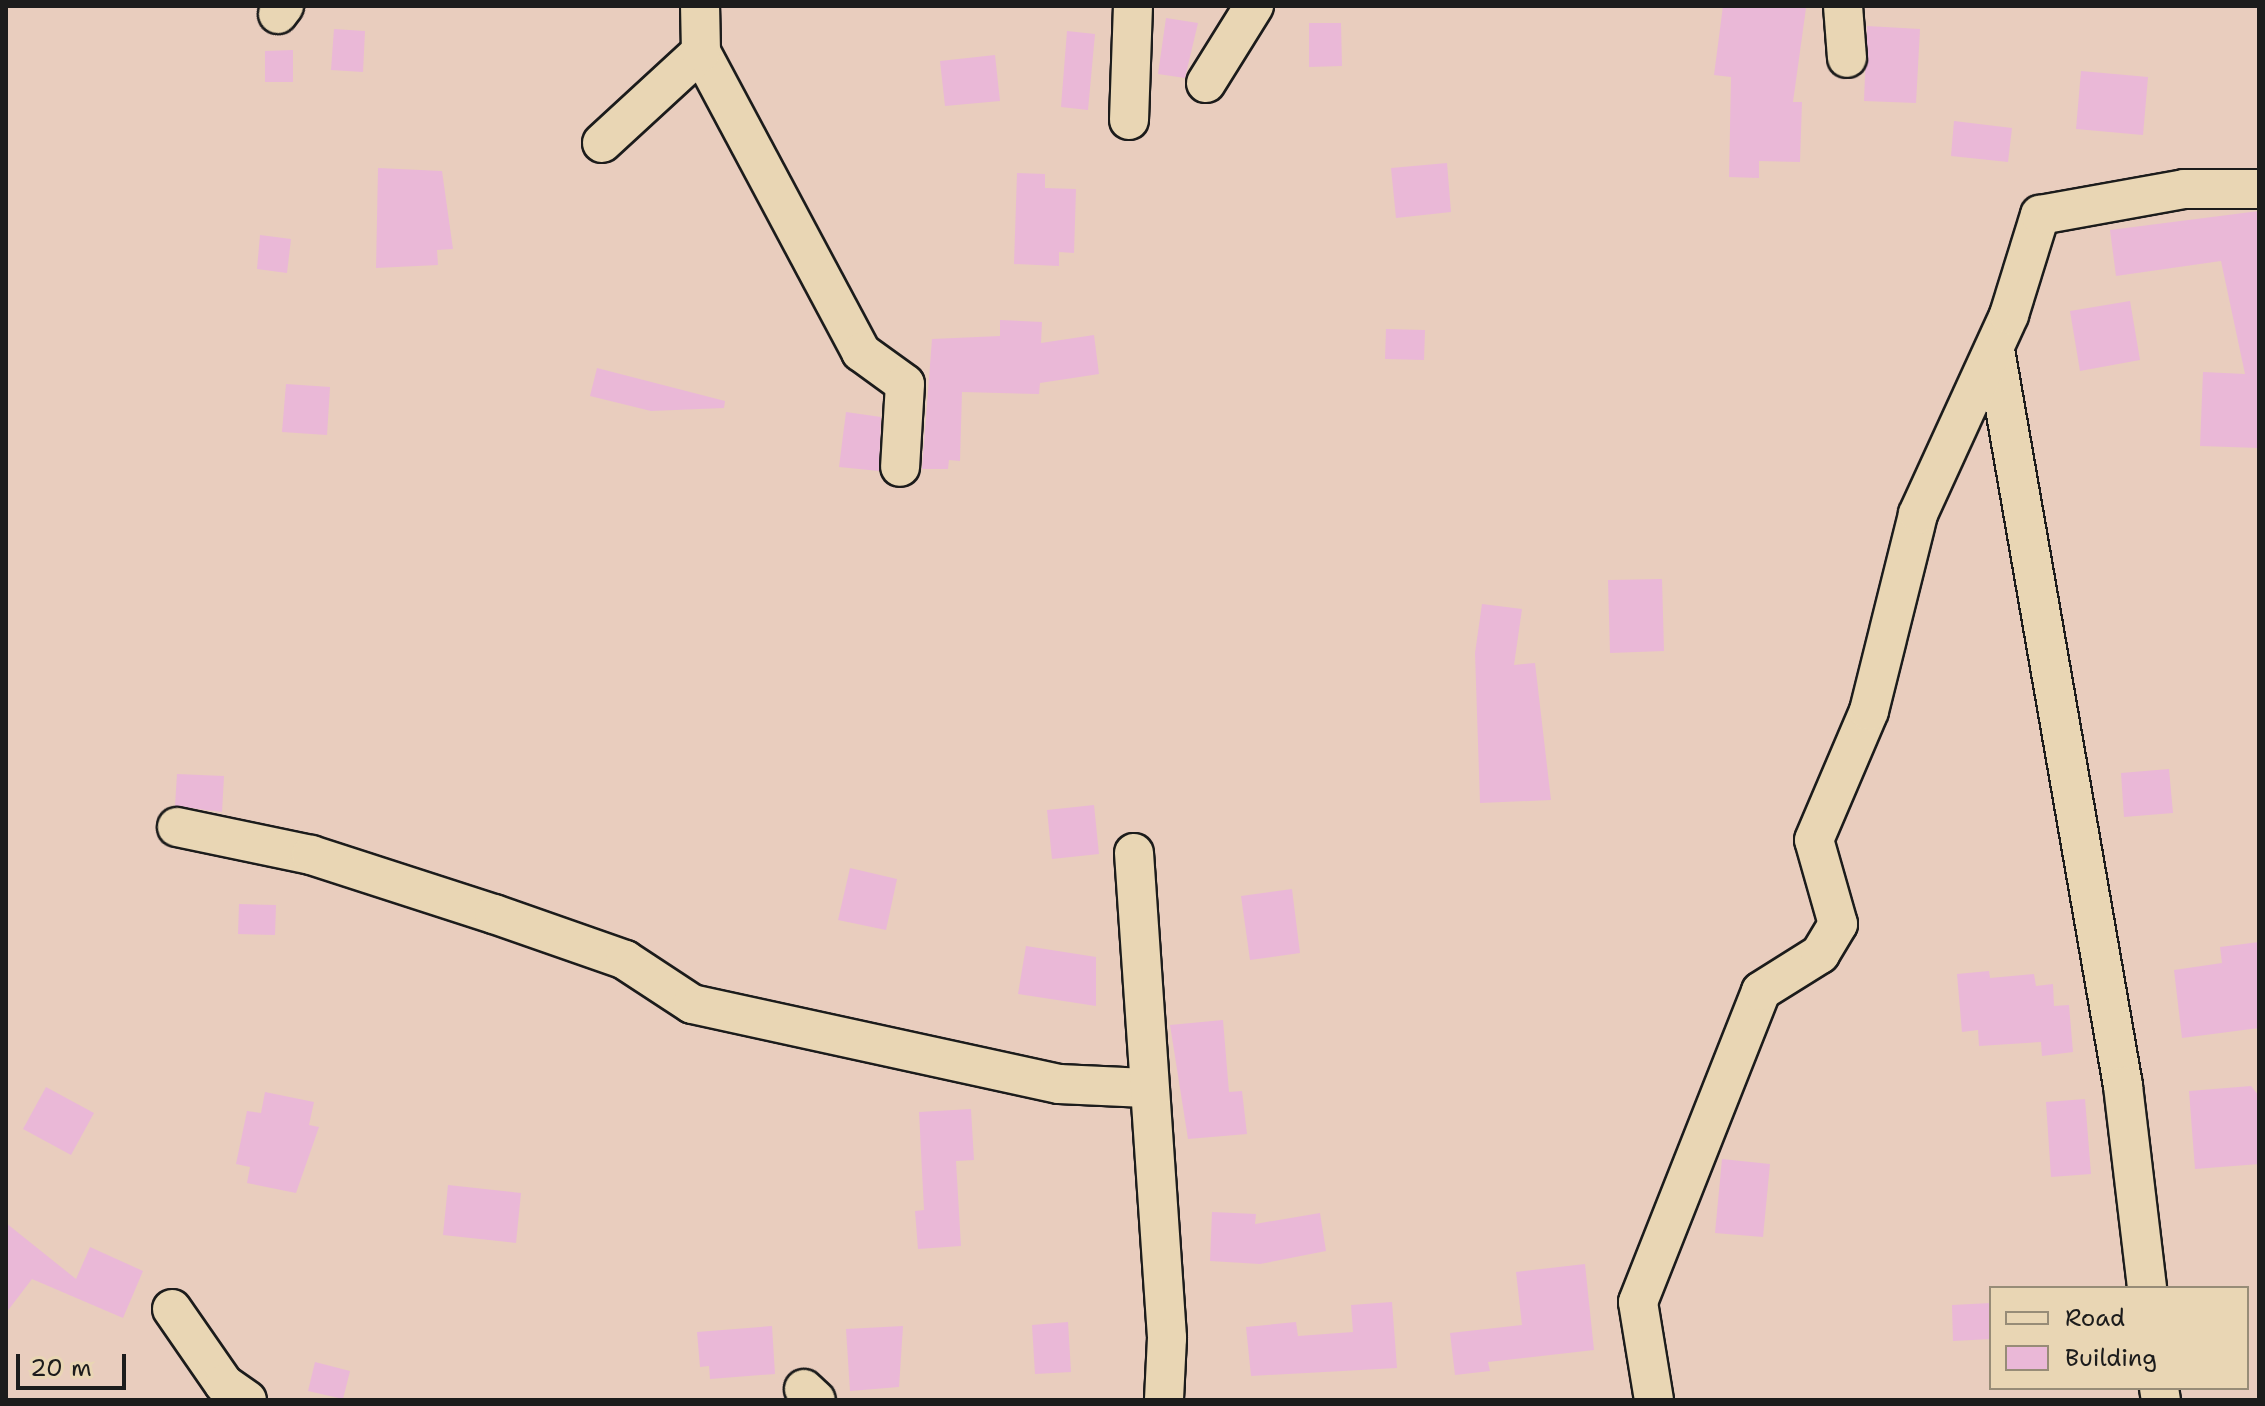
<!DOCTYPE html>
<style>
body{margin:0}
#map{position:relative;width:2265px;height:1406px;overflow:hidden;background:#e9cdbe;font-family:"Shantell Sans",sans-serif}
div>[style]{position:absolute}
.building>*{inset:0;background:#eab8d7}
.roads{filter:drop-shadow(2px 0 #1c1c1c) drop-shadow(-2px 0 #1c1c1c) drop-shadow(0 2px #1c1c1c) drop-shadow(0 -2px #1c1c1c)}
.minor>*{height:38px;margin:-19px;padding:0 19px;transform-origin:19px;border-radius:19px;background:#e9d6b4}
span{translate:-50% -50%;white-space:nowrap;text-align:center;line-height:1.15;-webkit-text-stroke:8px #e9d6b4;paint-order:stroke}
.frame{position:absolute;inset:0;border:8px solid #1c1c1c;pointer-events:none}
.legend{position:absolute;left:1989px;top:1286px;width:260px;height:104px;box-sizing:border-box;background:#e9d6b4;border:2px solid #978c77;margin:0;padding:10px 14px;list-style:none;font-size:24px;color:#1c1c1c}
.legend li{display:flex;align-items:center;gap:16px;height:40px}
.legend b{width:40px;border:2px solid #978c77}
.scale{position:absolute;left:16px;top:1354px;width:110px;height:36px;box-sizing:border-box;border:4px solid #1c1c1c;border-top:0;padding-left:10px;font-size:24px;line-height:28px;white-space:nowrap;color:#1c1c1c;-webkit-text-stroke:6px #e9d6b4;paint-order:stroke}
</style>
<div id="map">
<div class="building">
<i style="clip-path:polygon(1723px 6px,1806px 8px,1793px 102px,1802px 102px,1800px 162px,1759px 161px,1759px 178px,1729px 177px,1731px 77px,1714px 75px)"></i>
<i style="clip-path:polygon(1166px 18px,1198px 23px,1185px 78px,1158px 74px)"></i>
<i style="clip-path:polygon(1309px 23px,1341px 23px,1342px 66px,1309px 67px)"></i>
<i style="clip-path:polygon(1867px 26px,1920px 29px,1916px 103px,1864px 101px)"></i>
<i style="clip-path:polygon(334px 29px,365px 31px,363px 72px,331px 70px)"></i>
<i style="clip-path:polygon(1067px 31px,1095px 34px,1088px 110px,1061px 107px)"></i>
<i style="clip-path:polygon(293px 50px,293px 82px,265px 82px,265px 51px)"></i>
<i style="clip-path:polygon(995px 55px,1000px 101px,945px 106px,940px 61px)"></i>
<i style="clip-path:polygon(2081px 71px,2148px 77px,2143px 135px,2076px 129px)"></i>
<i style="clip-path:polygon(1954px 121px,2012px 128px,2008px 162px,1951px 156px)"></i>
<i style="clip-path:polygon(1447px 163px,1451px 212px,1396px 218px,1391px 168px)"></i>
<i style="clip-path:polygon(378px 168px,442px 171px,453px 249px,437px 250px,438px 265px,376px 268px)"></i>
<i style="clip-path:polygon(1017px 173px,1045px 174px,1045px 188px,1076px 189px,1074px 253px,1059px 252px,1059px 266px,1014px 264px)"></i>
<i style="clip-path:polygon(2259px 211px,2259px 448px,2200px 446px,2203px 372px,2245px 374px,2221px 261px,2116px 276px,2110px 230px)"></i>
<i style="clip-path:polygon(260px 235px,291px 239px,287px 273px,257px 269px)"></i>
<i style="clip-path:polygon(2130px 301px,2140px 360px,2080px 371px,2070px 311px)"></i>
<i style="clip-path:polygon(1000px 320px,1042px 322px,1041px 343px,1094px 335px,1099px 374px,1040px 383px,1039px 394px,962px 392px,960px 461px,949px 460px,948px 469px,922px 469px,932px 339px,1000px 336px)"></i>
<i style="clip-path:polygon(1386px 329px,1425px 330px,1424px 360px,1385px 359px)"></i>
<i style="clip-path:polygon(597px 368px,725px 401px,724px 408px,651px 411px,590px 396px)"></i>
<i style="clip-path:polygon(286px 384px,330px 387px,327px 435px,282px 432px)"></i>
<i style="clip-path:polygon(846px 412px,881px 417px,879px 471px,839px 467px)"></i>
<i style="clip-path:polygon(1662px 579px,1664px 651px,1610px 653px,1608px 580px)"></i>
<i style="clip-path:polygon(1482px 604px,1522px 609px,1514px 665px,1535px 663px,1551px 800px,1480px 803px,1475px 653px)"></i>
<i style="clip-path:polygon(2169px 769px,2173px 813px,2124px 817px,2121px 773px)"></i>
<i style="clip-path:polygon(177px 774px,224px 776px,222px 812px,175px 806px)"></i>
<i style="clip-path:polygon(1094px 805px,1099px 854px,1052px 859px,1047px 810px)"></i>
<i style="clip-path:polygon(850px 868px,897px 879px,886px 930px,838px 920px)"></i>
<i style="clip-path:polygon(1292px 889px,1300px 953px,1250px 960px,1241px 896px)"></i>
<i style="clip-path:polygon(239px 904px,276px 905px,275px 935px,238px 934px)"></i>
<i style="clip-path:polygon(2259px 942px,2259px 1028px,2182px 1038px,2174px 970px,2222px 963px,2220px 947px)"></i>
<i style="clip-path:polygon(1026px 946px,1096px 957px,1096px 1006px,1018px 994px)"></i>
<i style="clip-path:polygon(1989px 971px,1990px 978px,2034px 974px,2036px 986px,2053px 984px,2054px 1006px,2069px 1005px,2073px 1052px,2042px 1056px,2041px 1042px,1979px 1046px,1978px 1030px,1962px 1032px,1957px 974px)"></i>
<i style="clip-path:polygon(1223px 1020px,1229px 1092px,1242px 1091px,1247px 1134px,1188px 1139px,1170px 1025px)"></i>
<i style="clip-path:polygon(2251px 1086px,2259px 1096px,2259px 1164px,2195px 1169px,2189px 1091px)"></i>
<i style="clip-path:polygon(46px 1087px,94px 1113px,71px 1155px,23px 1129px)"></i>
<i style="clip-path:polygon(265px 1092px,314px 1102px,309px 1125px,319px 1127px,296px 1193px,247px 1183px,250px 1167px,236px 1164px,247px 1111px,261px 1113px)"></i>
<i style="clip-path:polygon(2085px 1099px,2091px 1174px,2051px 1177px,2046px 1102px)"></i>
<i style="clip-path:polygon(971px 1109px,974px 1160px,956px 1161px,961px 1246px,918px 1249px,915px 1211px,924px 1210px,919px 1112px)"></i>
<i style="clip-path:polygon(1722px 1159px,1770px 1164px,1763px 1237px,1715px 1233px)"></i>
<i style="clip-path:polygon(448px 1185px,521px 1193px,516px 1243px,443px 1235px)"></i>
<i style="clip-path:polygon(1212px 1212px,1256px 1214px,1255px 1224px,1320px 1213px,1326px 1251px,1260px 1264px,1210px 1261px)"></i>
<i style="clip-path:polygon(6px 1223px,76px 1279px,90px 1247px,143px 1271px,123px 1318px,32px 1279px,6px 1313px)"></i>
<i style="clip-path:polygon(1585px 1264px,1594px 1350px,1488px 1362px,1490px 1371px,1455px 1375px,1450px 1333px,1522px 1325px,1516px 1272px)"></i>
<i style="clip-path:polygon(1392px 1302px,1397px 1368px,1251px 1376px,1246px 1327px,1296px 1322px,1298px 1336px,1353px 1332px,1351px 1305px)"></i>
<i style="clip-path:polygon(1991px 1303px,1991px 1339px,1953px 1341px,1952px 1305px)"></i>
<i style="clip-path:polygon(1068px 1322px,1071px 1372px,1035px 1374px,1032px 1325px)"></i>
<i style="clip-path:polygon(772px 1326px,775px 1374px,710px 1379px,709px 1366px,700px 1367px,697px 1332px)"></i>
<i style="clip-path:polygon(903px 1326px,899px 1387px,850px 1391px,846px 1329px)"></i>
<i style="clip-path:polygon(315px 1362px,350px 1371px,343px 1399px,308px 1391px)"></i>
</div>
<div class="roads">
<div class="minor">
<i style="left:1843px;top:6px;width:52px;rotate:85.6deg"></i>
<i style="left:278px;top:14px;width:10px;rotate:-53deg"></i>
<i style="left:701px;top:52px;width:340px;rotate:61.9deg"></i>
<i style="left:861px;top:352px;width:54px;rotate:36deg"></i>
<i style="left:905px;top:384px;width:83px;rotate:93.4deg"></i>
<i style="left:1206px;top:83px;width:91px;rotate:-58.1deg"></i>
<i style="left:1129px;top:120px;width:114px;rotate:-88deg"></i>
<i style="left:602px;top:143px;width:134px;rotate:-42.6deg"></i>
<i style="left:701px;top:52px;width:46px;rotate:-91.2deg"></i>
<i style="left:1995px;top:350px;width:747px;rotate:80.13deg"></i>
<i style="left:2123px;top:1086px;width:203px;rotate:83.2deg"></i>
<i style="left:177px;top:827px;width:137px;rotate:11.8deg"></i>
<i style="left:311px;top:855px;width:192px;rotate:17.9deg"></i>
<i style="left:494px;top:914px;width:139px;rotate:19.3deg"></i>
<i style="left:625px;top:960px;width:80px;rotate:33.3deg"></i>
<i style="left:692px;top:1004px;width:376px;rotate:12.3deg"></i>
<i style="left:1059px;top:1084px;width:87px;rotate:2.6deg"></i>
<i style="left:1134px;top:853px;width:486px;rotate:86.1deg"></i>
<i style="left:1167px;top:1338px;width:62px;rotate:92.8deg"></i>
<i style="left:172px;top:1309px;width:91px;rotate:55.3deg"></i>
<i style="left:224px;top:1384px;width:28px;rotate:35deg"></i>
<i style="left:2159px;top:1388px;width:12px;rotate:81deg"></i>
<i style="left:804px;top:1389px;width:16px;rotate:43deg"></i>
<i style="left:1654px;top:1400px;width:99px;rotate:-99.3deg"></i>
<i style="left:1638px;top:1302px;width:334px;rotate:-68.4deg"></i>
<i style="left:1761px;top:991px;width:70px;rotate:-32.1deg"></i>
<i style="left:1820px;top:954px;width:35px;rotate:-59deg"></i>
<i style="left:1838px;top:924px;width:87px;rotate:-105.9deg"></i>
<i style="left:1814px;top:840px;width:140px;rotate:-66.9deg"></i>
<i style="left:1869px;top:711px;width:203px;rotate:-76deg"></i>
<i style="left:1918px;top:514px;width:219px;rotate:-65.4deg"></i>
<i style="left:2009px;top:315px;width:105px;rotate:-72.8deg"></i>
<i style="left:2040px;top:215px;width:146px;rotate:-10.2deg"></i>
<i style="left:2184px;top:189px;width:75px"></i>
</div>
</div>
<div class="frame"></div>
<ul class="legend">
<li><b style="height:10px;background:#e9d6b4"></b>Road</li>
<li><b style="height:22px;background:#eab8d7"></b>Building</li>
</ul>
<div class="scale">20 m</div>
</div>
